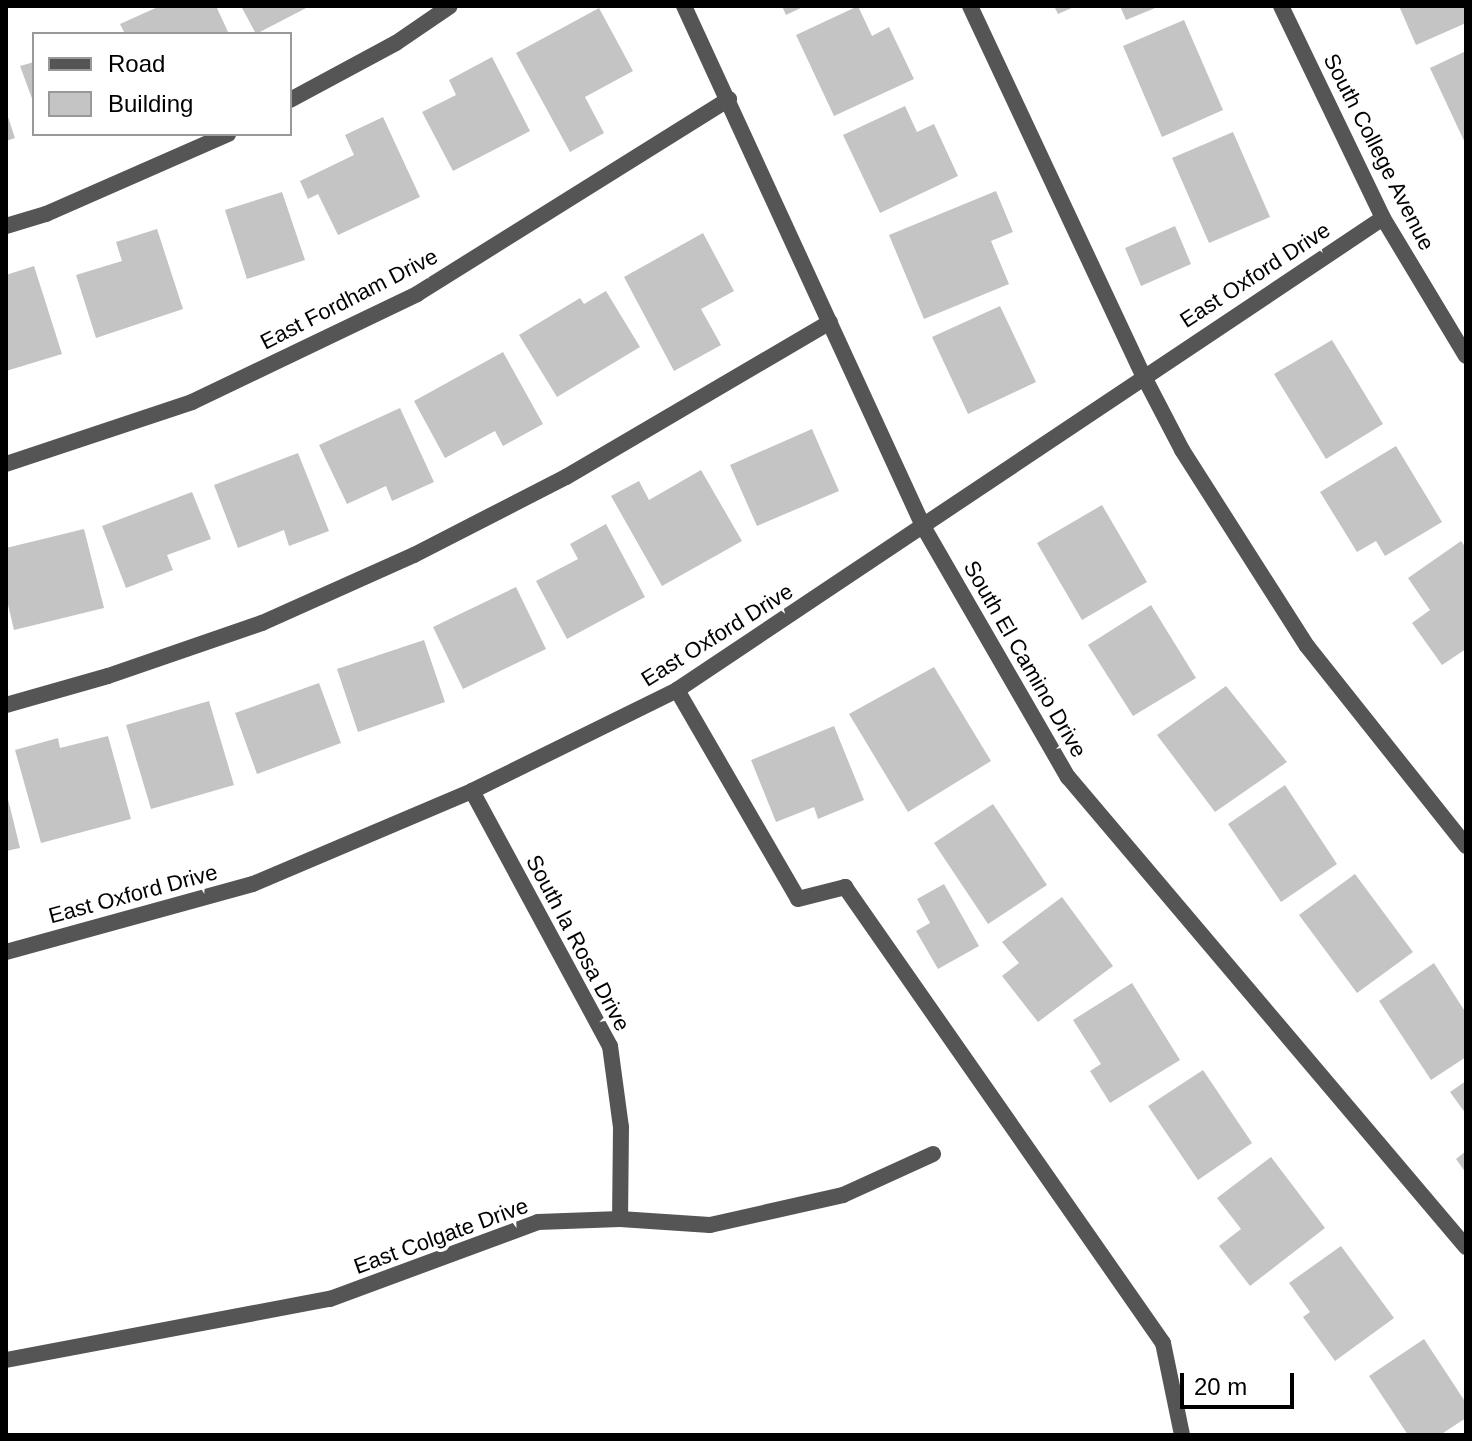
<!DOCTYPE html>
<style>
body{margin:0}
#map{position:relative;width:1472px;height:1441px;overflow:hidden;background:#fff;font-family:Helvetica,sans-serif}
div>[style]{position:absolute}
.building>*{inset:0;background:#c4c4c4}
.lane>*{height:16px;margin:-8px;padding:0 8px;transform-origin:8px;border-radius:8px;background:#555}
.street>*{height:16px;margin:-8px;padding:0 8px;transform-origin:8px;border-radius:8px;background:#555}
span{translate:-50% -50%;white-space:nowrap;text-align:center;line-height:1.15;-webkit-text-stroke:7px #fff;paint-order:stroke}
.street-label{font-size:22px;color:#000}
.frame{position:absolute;inset:0;border:8px solid #000;pointer-events:none}
.legend{position:absolute;left:32px;top:32px;width:260px;height:104px;box-sizing:border-box;background:#fff;border:2px solid #999;margin:0;padding:10px 14px;list-style:none;font-size:24px;color:#000}
.legend li{display:flex;align-items:center;gap:16px;height:40px}
.legend b{width:40px;border:2px solid #999}
.scale{position:absolute;left:1180px;top:1373px;width:114px;height:36px;box-sizing:border-box;border:4px solid #000;border-top:0;padding-left:10px;font-size:24px;line-height:28px;white-space:nowrap;color:#000;-webkit-text-stroke:6px #fff;paint-order:stroke}
</style>
<div id="map">
<div class="building">
<i style="clip-path:polygon(160px 6px,216px 6px,229px 34px,125px 34px,120px 24px)"></i>
<i style="clip-path:polygon(241px 6px,310px 6px,256px 34px)"></i>
<i style="clip-path:polygon(782px 6px,805px 6px,786px 15px)"></i>
<i style="clip-path:polygon(858px 6px,872px 36px,889px 27px,914px 79px,834px 116px,796px 35px)"></i>
<i style="clip-path:polygon(1054px 6px,1076px 6px,1058px 14px)"></i>
<i style="clip-path:polygon(1120px 6px,1160px 6px,1126px 20px)"></i>
<i style="clip-path:polygon(1399px 6px,1466px 6px,1466px 23px,1416px 45px)"></i>
<i style="clip-path:polygon(599px 8px,633px 71px,585px 97px,604px 133px,570px 152px,516px 53px)"></i>
<i style="clip-path:polygon(1184px 20px,1223px 110px,1162px 137px,1123px 46px)"></i>
<i style="clip-path:polygon(1466px 51px,1466px 145px,1430px 68px)"></i>
<i style="clip-path:polygon(492px 57px,530px 131px,453px 171px,422px 112px,456px 95px,449px 80px)"></i>
<i style="clip-path:polygon(34px 62px,34px 104px,20px 66px)"></i>
<i style="clip-path:polygon(905px 106px,917px 132px,934px 124px,958px 176px,880px 213px,843px 135px)"></i>
<i style="clip-path:polygon(6px 111px,15px 138px,6px 141px)"></i>
<i style="clip-path:polygon(383px 117px,420px 197px,338px 235px,318px 194px,308px 199px,300px 181px,354px 155px,345px 135px)"></i>
<i style="clip-path:polygon(1233px 132px,1270px 217px,1209px 243px,1172px 158px)"></i>
<i style="clip-path:polygon(996px 191px,1013px 232px,991px 241px,1009px 284px,924px 319px,889px 235px)"></i>
<i style="clip-path:polygon(282px 192px,305px 260px,247px 279px,225px 210px)"></i>
<i style="clip-path:polygon(1175px 226px,1191px 264px,1141px 286px,1125px 248px)"></i>
<i style="clip-path:polygon(157px 229px,183px 309px,96px 338px,76px 275px,122px 261px,116px 242px)"></i>
<i style="clip-path:polygon(703px 233px,734px 291px,701px 309px,721px 345px,674px 371px,624px 277px)"></i>
<i style="clip-path:polygon(34px 266px,62px 354px,6px 371px,6px 275px)"></i>
<i style="clip-path:polygon(606px 291px,640px 347px,557px 397px,519px 335px,580px 298px,584px 304px)"></i>
<i style="clip-path:polygon(1000px 306px,1036px 382px,968px 414px,932px 337px)"></i>
<i style="clip-path:polygon(1332px 340px,1383px 424px,1326px 459px,1274px 374px)"></i>
<i style="clip-path:polygon(503px 352px,543px 424px,503px 446px,495px 431px,445px 458px,414px 401px)"></i>
<i style="clip-path:polygon(400px 408px,434px 482px,392px 501px,386px 486px,347px 504px,319px 445px)"></i>
<i style="clip-path:polygon(812px 429px,839px 491px,757px 526px,730px 465px)"></i>
<i style="clip-path:polygon(1396px 446px,1442px 522px,1385px 556px,1376px 541px,1357px 552px,1320px 492px)"></i>
<i style="clip-path:polygon(298px 453px,329px 531px,289px 546px,284px 530px,238px 548px,214px 485px)"></i>
<i style="clip-path:polygon(701px 470px,742px 541px,662px 586px,611px 496px,639px 481px,649px 500px)"></i>
<i style="clip-path:polygon(192px 492px,211px 539px,167px 555px,173px 570px,126px 588px,102px 526px)"></i>
<i style="clip-path:polygon(1102px 505px,1147px 582px,1082px 620px,1037px 543px)"></i>
<i style="clip-path:polygon(606px 524px,645px 597px,567px 639px,536px 581px,578px 559px,570px 544px)"></i>
<i style="clip-path:polygon(84px 529px,104px 608px,14px 630px,6px 596px,6px 548px)"></i>
<i style="clip-path:polygon(1461px 541px,1466px 548px,1466px 649px,1442px 665px,1412px 623px,1430px 610px,1408px 578px)"></i>
<i style="clip-path:polygon(516px 587px,546px 649px,463px 689px,433px 627px)"></i>
<i style="clip-path:polygon(1151px 605px,1196px 678px,1133px 716px,1088px 645px)"></i>
<i style="clip-path:polygon(424px 640px,445px 702px,358px 732px,337px 669px)"></i>
<i style="clip-path:polygon(934px 667px,991px 761px,908px 812px,849px 714px)"></i>
<i style="clip-path:polygon(319px 683px,341px 743px,257px 774px,235px 713px)"></i>
<i style="clip-path:polygon(1226px 686px,1287px 762px,1215px 812px,1157px 735px)"></i>
<i style="clip-path:polygon(209px 701px,234px 785px,151px 809px,126px 725px)"></i>
<i style="clip-path:polygon(834px 726px,864px 800px,818px 819px,814px 807px,776px 822px,751px 760px)"></i>
<i style="clip-path:polygon(108px 736px,131px 819px,41px 843px,15px 750px,58px 738px,60px 748px)"></i>
<i style="clip-path:polygon(1285px 785px,1337px 864px,1281px 902px,1228px 824px)"></i>
<i style="clip-path:polygon(6px 791px,20px 848px,6px 851px)"></i>
<i style="clip-path:polygon(993px 804px,1047px 885px,988px 924px,934px 843px)"></i>
<i style="clip-path:polygon(1355px 874px,1413px 952px,1357px 993px,1299px 915px)"></i>
<i style="clip-path:polygon(944px 884px,979px 946px,938px 969px,916px 931px,930px 923px,917px 899px)"></i>
<i style="clip-path:polygon(1062px 897px,1113px 966px,1038px 1022px,1002px 976px,1019px 963px,1002px 942px)"></i>
<i style="clip-path:polygon(1434px 963px,1466px 1013px,1466px 1057px,1431px 1080px,1379px 1001px)"></i>
<i style="clip-path:polygon(1132px 983px,1180px 1060px,1110px 1103px,1090px 1071px,1101px 1064px,1073px 1020px)"></i>
<i style="clip-path:polygon(1203px 1070px,1252px 1143px,1198px 1180px,1148px 1106px)"></i>
<i style="clip-path:polygon(1466px 1081px,1466px 1114px,1450px 1092px)"></i>
<i style="clip-path:polygon(1466px 1151px,1466px 1173px,1456px 1159px)"></i>
<i style="clip-path:polygon(1271px 1157px,1325px 1228px,1250px 1286px,1219px 1246px,1241px 1229px,1217px 1198px)"></i>
<i style="clip-path:polygon(1341px 1246px,1394px 1318px,1335px 1361px,1303px 1317px,1310px 1312px,1289px 1283px)"></i>
<i style="clip-path:polygon(1424px 1339px,1466px 1403px,1466px 1418px,1440px 1435px,1408px 1435px,1369px 1376px)"></i>
</div>
<div class="lane">
<i style="left:970px;top:6px;width:408px;rotate:64.9deg"></i>
<i style="left:1143px;top:375px;width:85px;rotate:62.5deg"></i>
<i style="left:1182px;top:450px;width:232px;rotate:57.5deg"></i>
<i style="left:1307px;top:646px;width:256px;rotate:51.5deg"></i>
<i style="left:290px;top:100px;width:120px;rotate:-28.3deg"></i>
<i style="left:396px;top:43px;width:65px;rotate:-34.4deg"></i>
<i style="left:6px;top:226px;width:42px;rotate:-16.7deg"></i>
<i style="left:46px;top:214px;width:199px;rotate:-23.7deg"></i>
<i style="left:677px;top:690px;width:241px;rotate:59.9deg"></i>
<i style="left:798px;top:899px;width:49px;rotate:-14.3deg"></i>
<i style="left:845px;top:887px;width:556px;rotate:55.11deg"></i>
<i style="left:1163px;top:1343px;width:94px;rotate:78.3deg"></i>
<i style="left:6px;top:705px;width:106px;rotate:-15.9deg"></i>
<i style="left:108px;top:676px;width:163px;rotate:-19deg"></i>
<i style="left:262px;top:623px;width:167px;rotate:-24.1deg"></i>
<i style="left:414px;top:555px;width:171px;rotate:-27.2deg"></i>
<i style="left:566px;top:477px;width:306px;rotate:-30.4deg"></i>
</div>
<div class="street">
<i style="left:684px;top:6px;width:575px;rotate:65.31deg"></i>
<i style="left:924px;top:528px;width:288px;rotate:60deg"></i>
<i style="left:1068px;top:777px;width:616px;rotate:49.74deg"></i>
<i style="left:1281px;top:6px;width:235px;rotate:64.3deg"></i>
<i style="left:1383px;top:218px;width:161px;rotate:59deg"></i>
<i style="left:6px;top:464px;width:196px;rotate:-18.4deg"></i>
<i style="left:192px;top:402px;width:250px;rotate:-25.6deg"></i>
<i style="left:417px;top:294px;width:368px;rotate:-32deg"></i>
<i style="left:472px;top:791px;width:290px;rotate:61.6deg"></i>
<i style="left:610px;top:1046px;width:82px;rotate:82.3deg"></i>
<i style="left:621px;top:1127px;width:92px;rotate:90.6deg"></i>
<i style="left:6px;top:952px;width:256px;rotate:-15.4deg"></i>
<i style="left:253px;top:884px;width:238px;rotate:-23deg"></i>
<i style="left:472px;top:791px;width:229px;rotate:-26.2deg"></i>
<i style="left:677px;top:690px;width:849px;rotate:-33.76deg"></i>
<i style="left:6px;top:1360px;width:330px;rotate:-10.7deg"></i>
<i style="left:330px;top:1299px;width:222px;rotate:-20.3deg"></i>
<i style="left:538px;top:1222px;width:82px;rotate:-2.1deg"></i>
<i style="left:620px;top:1219px;width:90px;rotate:3.8deg"></i>
<i style="left:710px;top:1225px;width:136px;rotate:-12.7deg"></i>
<i style="left:843px;top:1195px;width:99px;rotate:-24.5deg"></i>
</div>
<div class="street-label">
<span style="left:1379px;top:152px;rotate:63deg">South College Avenue</span>
<span style="left:1255px;top:275px;rotate:-33deg">East Oxford Drive</span>
<span style="left:349px;top:299px;rotate:-27deg">East Fordham Drive</span>
<span style="left:717px;top:635px;rotate:-32deg">East Oxford Drive</span>
<span style="left:1025px;top:659px;rotate:60deg">South El Camino Drive</span>
<span style="left:133px;top:894px;rotate:-15deg">East Oxford Drive</span>
<span style="left:578px;top:943px;rotate:62deg">South la Rosa Drive</span>
<span style="left:441px;top:1236px;rotate:-20deg">East Colgate Drive</span>
</div>
<div class="frame"></div>
<ul class="legend">
<li><b style="height:10px;background:#555"></b>Road</li>
<li><b style="height:22px;background:#c4c4c4"></b>Building</li>
</ul>
<div class="scale">20 m</div>
</div>
